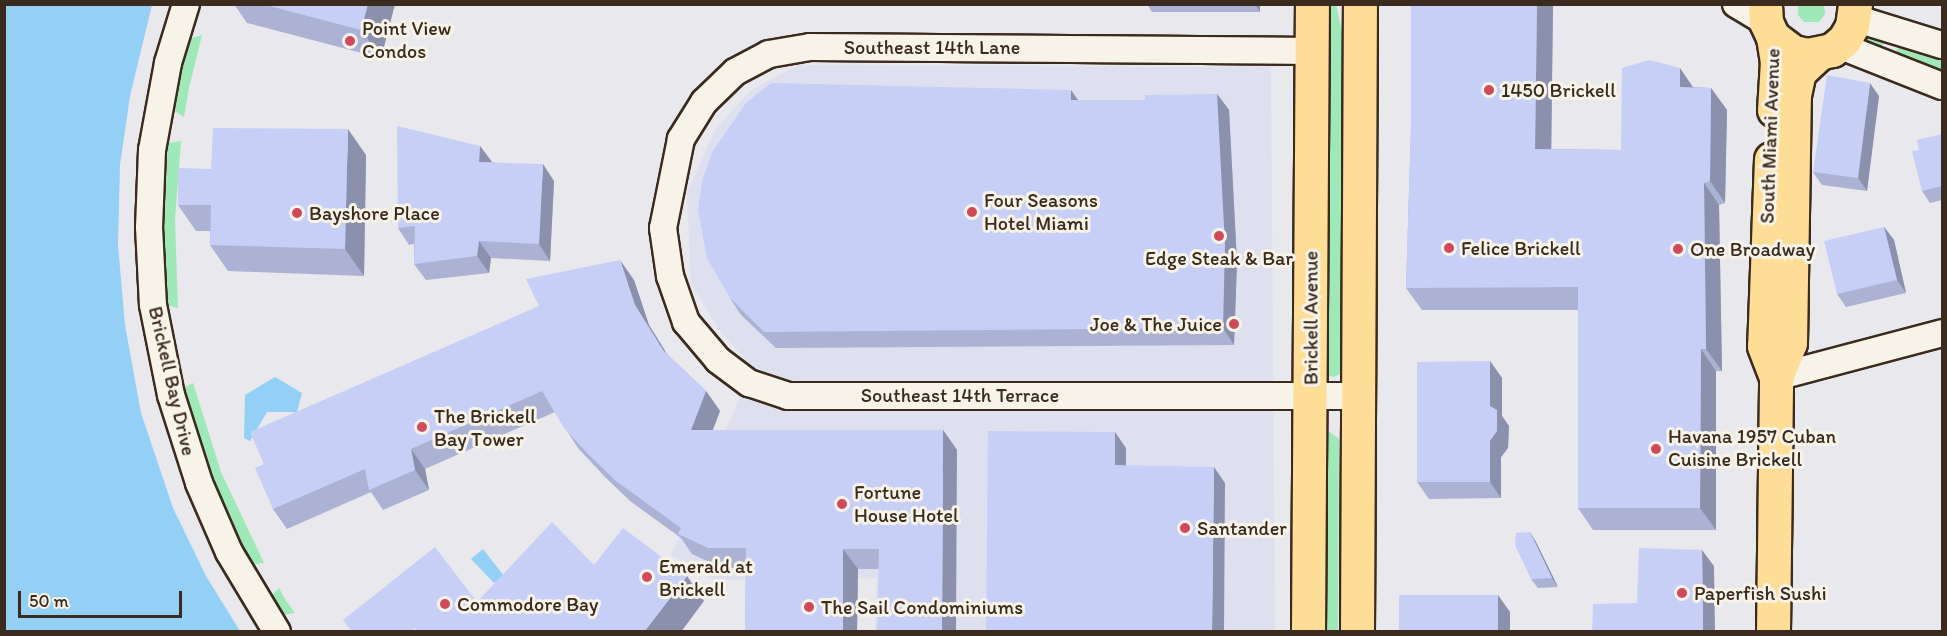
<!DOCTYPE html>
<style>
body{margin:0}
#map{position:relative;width:1947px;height:636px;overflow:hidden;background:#e9e8ec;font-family:Itim,sans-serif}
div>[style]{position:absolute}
.built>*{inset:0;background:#dfe0ef}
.green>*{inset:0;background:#9fe8b7}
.water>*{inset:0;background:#94d0f5}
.roads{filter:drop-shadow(2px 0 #3b2a1e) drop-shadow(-2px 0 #3b2a1e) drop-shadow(0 2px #3b2a1e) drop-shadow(0 -2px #3b2a1e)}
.minor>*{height:26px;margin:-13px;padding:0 13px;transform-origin:13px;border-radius:13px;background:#f7f3e8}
.major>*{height:33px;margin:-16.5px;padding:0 16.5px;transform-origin:16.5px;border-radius:16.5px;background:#fedd96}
.wall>*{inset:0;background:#abb2d4}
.shaded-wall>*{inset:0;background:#8b91ad}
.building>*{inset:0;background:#c7cff7}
.dots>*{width:16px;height:16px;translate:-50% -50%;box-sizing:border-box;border:3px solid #f7f3e8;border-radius:50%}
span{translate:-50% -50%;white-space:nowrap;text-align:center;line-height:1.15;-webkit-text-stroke:6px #f7f3e8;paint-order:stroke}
.poi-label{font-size:20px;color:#3b2a1e}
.left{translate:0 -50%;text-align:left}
.right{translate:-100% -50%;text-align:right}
.street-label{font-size:20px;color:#3b2a1e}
.frame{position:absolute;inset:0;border:6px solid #3b2a1e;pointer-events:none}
.scale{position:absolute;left:18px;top:591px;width:164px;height:27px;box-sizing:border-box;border:3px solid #3b2a1e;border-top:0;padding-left:8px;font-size:18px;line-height:21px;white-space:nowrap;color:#3b2a1e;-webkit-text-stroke:4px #f7f3e8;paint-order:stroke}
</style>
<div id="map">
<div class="built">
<i style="clip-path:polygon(799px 65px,1271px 67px,1275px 631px,875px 631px,877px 578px,712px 580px,671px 555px,753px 368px,719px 330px,691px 284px,687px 193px,715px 129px,751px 90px)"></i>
</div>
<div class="green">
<i style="clip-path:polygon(1336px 4px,1350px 70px,1343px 373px,1333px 377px,1325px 374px,1327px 5px)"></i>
<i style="clip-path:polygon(1798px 4px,1824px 5px,1825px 14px,1819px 22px,1804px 22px,1798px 15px)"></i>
<i style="clip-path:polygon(1865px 30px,1887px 40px,1878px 50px,1857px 44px)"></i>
<i style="clip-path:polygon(202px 35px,189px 88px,184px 117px,173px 110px,179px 77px,188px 39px)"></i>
<i style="clip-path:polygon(1900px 46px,1942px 57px,1942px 74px,1891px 57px)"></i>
<i style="clip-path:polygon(181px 141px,175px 220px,178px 308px,167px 305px,163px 232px,168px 143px)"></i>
<i style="clip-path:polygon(193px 383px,221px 472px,264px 563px,251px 565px,206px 467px,183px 388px)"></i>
<i style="clip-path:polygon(1330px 432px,1339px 439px,1338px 631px,1322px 631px,1325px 434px)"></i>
<i style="clip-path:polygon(279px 588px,285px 599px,295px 613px,282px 615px,270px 597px)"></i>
</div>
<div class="water">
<i style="clip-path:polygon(4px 5px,152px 5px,130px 96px,120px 165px,118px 245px,125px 325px,141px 413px,173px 508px,206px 576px,240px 631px,5px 631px)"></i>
<i style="clip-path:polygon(275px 377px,302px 393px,297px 412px,267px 412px,250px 441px,244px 438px,245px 395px)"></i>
<i style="clip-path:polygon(483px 549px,504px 576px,494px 583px,471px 559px)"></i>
</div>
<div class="roads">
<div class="minor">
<i style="left:186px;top:4px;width:62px;rotate:107deg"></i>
<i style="left:168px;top:63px;width:88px;rotate:100.4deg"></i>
<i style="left:152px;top:150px;width:77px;rotate:92.2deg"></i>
<i style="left:149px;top:227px;width:78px;rotate:87.1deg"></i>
<i style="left:153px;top:305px;width:92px;rotate:78.7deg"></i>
<i style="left:171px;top:395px;width:92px;rotate:72.3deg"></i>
<i style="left:199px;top:483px;width:75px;rotate:66.5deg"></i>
<i style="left:229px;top:552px;width:93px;rotate:59deg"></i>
<i style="left:1736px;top:4px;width:35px;rotate:31deg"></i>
<i style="left:1854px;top:18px;width:92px;rotate:17.1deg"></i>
<i style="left:1838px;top:45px;width:112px;rotate:21.5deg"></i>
<i style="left:1312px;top:51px;width:502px;rotate:-179.54deg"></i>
<i style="left:810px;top:47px;width:42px;rotate:170.3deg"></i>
<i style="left:769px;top:54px;width:38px;rotate:152deg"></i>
<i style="left:735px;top:72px;width:43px;rotate:135.9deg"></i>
<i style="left:704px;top:102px;width:44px;rotate:121.9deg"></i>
<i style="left:681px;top:139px;width:91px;rotate:101.4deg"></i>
<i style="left:663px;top:228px;width:49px;rotate:81.7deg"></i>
<i style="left:670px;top:276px;width:49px;rotate:70.8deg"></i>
<i style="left:686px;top:322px;width:50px;rotate:49.9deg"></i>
<i style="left:718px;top:360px;width:39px;rotate:37deg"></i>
<i style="left:749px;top:383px;width:41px;rotate:18.4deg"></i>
<i style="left:788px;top:396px;width:571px"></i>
<i style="left:1776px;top:377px;width:172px;rotate:-14.8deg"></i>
</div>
<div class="major">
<i style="left:1765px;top:4px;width:18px;rotate:87deg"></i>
<i style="left:1766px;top:22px;width:17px;rotate:65deg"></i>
<i style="left:1773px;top:37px;width:25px;rotate:37deg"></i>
<i style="left:1793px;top:52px;width:15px;rotate:11deg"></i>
<i style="left:1808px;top:55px;width:25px;rotate:-12deg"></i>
<i style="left:1832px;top:50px;width:16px;rotate:-40deg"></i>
<i style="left:1844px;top:40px;width:16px;rotate:-60deg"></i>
<i style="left:1852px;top:26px;width:22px;rotate:-82deg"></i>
<i style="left:1773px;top:37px;width:24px;rotate:81deg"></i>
<i style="left:1777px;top:61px;width:49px;rotate:93.5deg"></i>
<i style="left:1771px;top:159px;width:187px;rotate:92.1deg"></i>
<i style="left:1764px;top:346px;width:33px;rotate:69deg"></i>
<i style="left:1308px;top:632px;width:628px;rotate:-89.64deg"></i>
<i style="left:1357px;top:632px;width:628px;rotate:-89.73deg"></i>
<i style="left:1773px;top:632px;width:255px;rotate:-89.3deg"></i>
<i style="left:1776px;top:377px;width:37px;rotate:-68deg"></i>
<i style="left:1790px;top:343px;width:248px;rotate:-89.1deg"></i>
<i style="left:1794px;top:95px;width:24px;rotate:-78deg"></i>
<i style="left:1799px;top:72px;width:25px;rotate:-43deg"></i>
</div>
</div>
<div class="wall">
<i style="clip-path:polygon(234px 4px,395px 4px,381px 58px,247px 23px)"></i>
<i style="clip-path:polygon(1147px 4px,1260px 4px,1260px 12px,1152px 12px)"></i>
<i style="clip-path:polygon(1411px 4px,1553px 4px,1551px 149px,1621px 150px,1693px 87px,1711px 88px,1727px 110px,1725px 203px,1719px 205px,1722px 371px,1716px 371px,1716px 530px,1593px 530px,1578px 508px,1578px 310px,1422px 310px,1406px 288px,1411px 127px)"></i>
<i style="clip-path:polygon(1217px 94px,1229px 110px,1237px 262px,1234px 345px,776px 348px,741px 315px,730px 298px,1145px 100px)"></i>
<i style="clip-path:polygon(1879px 96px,1867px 191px,1822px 185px,1813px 172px)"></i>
<i style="clip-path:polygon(1942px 134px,1942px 200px,1930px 203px,1922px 191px)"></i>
<i style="clip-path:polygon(480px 146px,492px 162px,554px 181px,550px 261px,491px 258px,489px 273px,426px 280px,414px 264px,414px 244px,409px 245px,398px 228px)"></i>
<i style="clip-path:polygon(366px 155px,364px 276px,228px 271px,210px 245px,210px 231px,196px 231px,178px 205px,211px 169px)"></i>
<i style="clip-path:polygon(1884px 227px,1894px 240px,1906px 293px,1846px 307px,1837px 294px)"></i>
<i style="clip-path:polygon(634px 280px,649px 325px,667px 354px,706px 391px,720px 411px,713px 430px,943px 430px,957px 450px,879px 569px,858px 569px,857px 632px,745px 632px,746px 568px,722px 568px,692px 554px,681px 538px,630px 501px,604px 476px,578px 448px,555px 412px,425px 469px,429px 490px,383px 510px,371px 492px,287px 529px,273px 509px,264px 464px)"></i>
<i style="clip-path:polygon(1490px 361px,1502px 378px,1502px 416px,1509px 426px,1508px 448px,1501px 457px,1501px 498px,1429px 499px,1417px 482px)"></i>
<i style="clip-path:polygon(1530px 532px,1536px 542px,1558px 587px,1538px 588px,1531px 579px)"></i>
</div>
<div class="shaded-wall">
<i style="clip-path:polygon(368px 4px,395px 4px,381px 58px,361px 30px)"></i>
<i style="clip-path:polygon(1255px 4px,1260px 4px,1260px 12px)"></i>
<i style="clip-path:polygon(1537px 4px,1553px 4px,1551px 171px,1535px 149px)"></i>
<i style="clip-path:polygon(1680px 68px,1695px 90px,1680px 87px)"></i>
<i style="clip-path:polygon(1870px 83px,1879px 96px,1867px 191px,1858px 178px)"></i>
<i style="clip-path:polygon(1711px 88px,1727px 110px,1725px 203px,1710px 181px)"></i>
<i style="clip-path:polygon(1071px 90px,1083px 107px,1071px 100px)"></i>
<i style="clip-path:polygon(1217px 94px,1229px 110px,1237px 262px,1234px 345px,1223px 328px)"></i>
<i style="clip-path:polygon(348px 129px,366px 155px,364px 276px,345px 249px)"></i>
<i style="clip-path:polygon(480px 146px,492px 162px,479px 162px)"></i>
<i style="clip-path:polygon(543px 164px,554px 181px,550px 261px,539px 244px)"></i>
<i style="clip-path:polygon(1704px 183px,1719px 205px,1722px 371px,1706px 349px)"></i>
<i style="clip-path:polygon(1884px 227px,1894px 240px,1906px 293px,1897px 280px)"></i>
<i style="clip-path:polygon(479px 241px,491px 258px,489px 273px,477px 256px)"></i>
<i style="clip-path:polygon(620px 260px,634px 280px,649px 325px,677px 370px,663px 350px,635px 305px)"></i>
<i style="clip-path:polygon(1701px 349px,1716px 371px,1716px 530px,1700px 508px)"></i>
<i style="clip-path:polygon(1490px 361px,1502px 378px,1502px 416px,1509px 426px,1508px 448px,1501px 457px,1501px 498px,1490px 482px)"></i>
<i style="clip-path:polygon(706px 391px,720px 411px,705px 450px,691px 430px)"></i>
<i style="clip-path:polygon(943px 430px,957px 450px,956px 632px,942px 632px)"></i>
<i style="clip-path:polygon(1115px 432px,1126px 448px,1126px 482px,1115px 465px)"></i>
<i style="clip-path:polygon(411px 449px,425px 469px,429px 490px,415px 470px)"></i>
<i style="clip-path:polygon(1214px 467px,1225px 483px,1224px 632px,1212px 632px)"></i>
<i style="clip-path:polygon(1530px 532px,1536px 542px,1558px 587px,1552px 578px)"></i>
<i style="clip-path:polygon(843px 549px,858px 569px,857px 632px,843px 632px)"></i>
<i style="clip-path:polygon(1702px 550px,1714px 566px,1715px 632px,1703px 632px)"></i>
<i style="clip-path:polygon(687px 576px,704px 601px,681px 632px,644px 632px)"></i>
<i style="clip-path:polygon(1498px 595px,1510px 612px,1510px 632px,1498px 632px)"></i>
</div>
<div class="building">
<i style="clip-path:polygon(262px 4px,368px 4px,361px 30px)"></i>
<i style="clip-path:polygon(1411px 4px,1537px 4px,1535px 149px,1621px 150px,1622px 68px,1649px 60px,1680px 68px,1680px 87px,1711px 88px,1710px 181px,1704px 183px,1706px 349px,1701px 349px,1700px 508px,1578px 508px,1578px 287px,1406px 288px,1411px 127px)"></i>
<i style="clip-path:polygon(1827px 75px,1870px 83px,1858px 178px,1813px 172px)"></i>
<i style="clip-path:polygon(771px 83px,1071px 90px,1071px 100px,1145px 100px,1145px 95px,1217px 94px,1225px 245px,1223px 328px,764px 332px,730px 298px,707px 258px,698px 210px,702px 181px,712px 152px,746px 103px)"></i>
<i style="clip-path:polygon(397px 126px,480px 146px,479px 162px,543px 164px,539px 244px,479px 241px,477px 256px,414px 264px,415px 226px,398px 228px)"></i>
<i style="clip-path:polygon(213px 128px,348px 129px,345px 249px,210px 245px,211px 205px,178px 205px,178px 168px,211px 169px)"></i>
<i style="clip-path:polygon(1942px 134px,1942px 186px,1922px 191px,1912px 151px,1919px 150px,1917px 140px)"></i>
<i style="clip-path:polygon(1884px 227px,1897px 280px,1837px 294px,1824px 241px)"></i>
<i style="clip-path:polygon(620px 260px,635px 305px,663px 350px,706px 391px,691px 430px,943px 430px,942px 632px,877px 632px,879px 549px,843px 549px,843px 632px,745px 632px,746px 548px,708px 548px,678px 534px,681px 528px,616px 481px,590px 456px,564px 428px,542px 391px,411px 449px,415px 470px,369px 490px,365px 469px,273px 509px,255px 468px,264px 464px,250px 432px,539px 306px,526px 279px)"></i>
<i style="clip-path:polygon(1490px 361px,1490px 406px,1497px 410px,1497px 431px,1490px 441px,1490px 482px,1417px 482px,1417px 362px)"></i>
<i style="clip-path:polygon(988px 431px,1115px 432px,1115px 465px,1214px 467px,1212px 632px,986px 632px)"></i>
<i style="clip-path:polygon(552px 522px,594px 565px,623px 528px,687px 576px,644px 632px,418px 632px,415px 628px,411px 632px,352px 632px,343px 620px,435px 547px,477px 602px)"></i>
<i style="clip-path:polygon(1530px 532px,1552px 578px,1531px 579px,1515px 545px,1516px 533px)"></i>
<i style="clip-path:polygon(1639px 548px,1702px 550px,1703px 632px,1592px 632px,1593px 604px,1637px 603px)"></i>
<i style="clip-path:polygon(1399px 595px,1498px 595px,1498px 632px,1399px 632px)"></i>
</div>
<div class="dots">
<i style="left:350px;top:41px;background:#d1495b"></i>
<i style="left:1489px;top:90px;background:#d1495b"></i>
<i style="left:972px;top:212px;background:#d1495b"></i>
<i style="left:297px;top:213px;background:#d1495b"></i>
<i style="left:1219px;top:236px;background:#d1495b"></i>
<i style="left:1449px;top:248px;background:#d1495b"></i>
<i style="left:1678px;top:249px;background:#d1495b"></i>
<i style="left:1234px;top:324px;background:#d1495b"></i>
<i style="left:422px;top:427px;background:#d1495b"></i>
<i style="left:1656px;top:449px;background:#d1495b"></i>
<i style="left:842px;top:504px;background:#d1495b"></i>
<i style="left:1185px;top:528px;background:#d1495b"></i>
<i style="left:647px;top:577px;background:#d1495b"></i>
<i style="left:1682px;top:593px;background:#d1495b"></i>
<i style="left:445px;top:604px;background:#d1495b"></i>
<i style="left:809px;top:607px;background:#d1495b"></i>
</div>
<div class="poi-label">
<span class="left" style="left:362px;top:40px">Point View<br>Condos</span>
<span class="left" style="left:1501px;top:90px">1450 Brickell</span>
<span class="left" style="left:984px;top:212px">Four Seasons<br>Hotel Miami</span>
<span class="left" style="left:309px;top:213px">Bayshore Place</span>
<span class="left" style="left:1461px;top:248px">Felice Brickell</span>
<span class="left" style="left:1690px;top:249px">One Broadway</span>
<span style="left:1219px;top:258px">Edge Steak &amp; Bar</span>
<span class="right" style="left:1222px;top:324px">Joe &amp; The Juice</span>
<span class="left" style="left:434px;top:428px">The Brickell<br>Bay Tower</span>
<span class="left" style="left:1668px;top:448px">Havana 1957 Cuban<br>Cuisine Brickell</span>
<span class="left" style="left:854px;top:504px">Fortune<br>House Hotel</span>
<span class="left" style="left:1197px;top:528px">Santander</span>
<span class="left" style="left:659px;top:578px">Emerald at<br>Brickell</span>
<span class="left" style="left:1694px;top:593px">Paperfish Sushi</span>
<span class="left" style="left:457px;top:604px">Commodore Bay</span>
<span class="left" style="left:821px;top:607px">The Sail Condominiums</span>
</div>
<div class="street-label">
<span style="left:932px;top:47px">Southeast 14th Lane</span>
<span style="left:1770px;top:136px;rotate:-88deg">South Miami Avenue</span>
<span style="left:1311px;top:318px;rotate:-90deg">Brickell Avenue</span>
<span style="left:172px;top:381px;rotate:77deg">Brickell Bay Drive</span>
<span style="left:960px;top:395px">Southeast 14th Terrace</span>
</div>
<div class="frame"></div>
<div class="scale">50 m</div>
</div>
